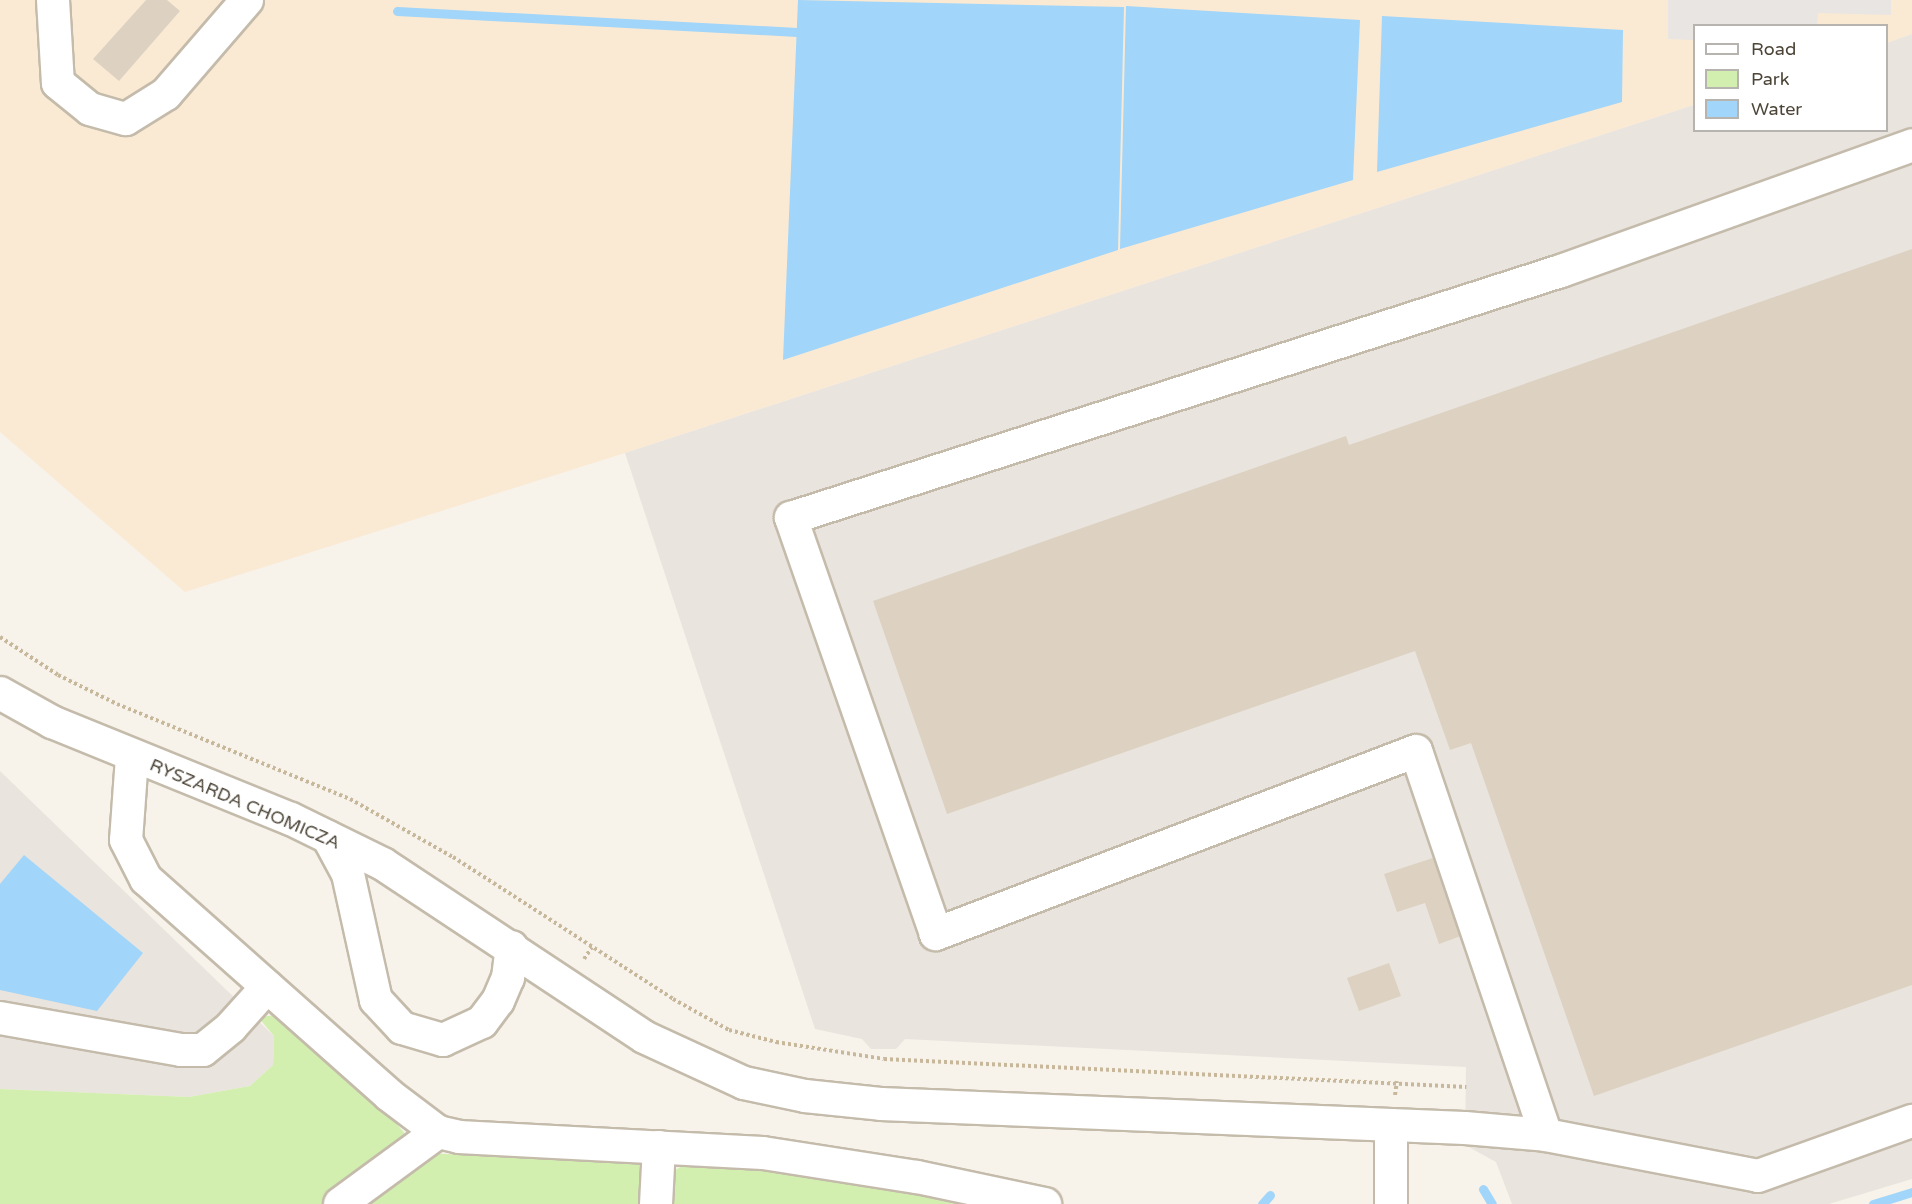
<!DOCTYPE html>
<style>
body{margin:0}
#map{position:relative;width:1912px;height:1204px;overflow:hidden;background:#f7f3ea;font-family:"Varela Round",sans-serif}
div>[style]{position:absolute}
.commercial>*{inset:0;background:#faead4}
.industrial>*{inset:0;background:#e9e4de}
.green>*{inset:0;background:#d2efaf}
.parking>*{inset:0;background:#e8e5e2}
.water>*{inset:0;background:#a1d5f9}
.stream>*{height:9px;margin:-4.5px;padding:0 4.5px;transform-origin:4.5px;border-radius:4.5px;background:#a1d5f9}
.building>*{inset:0;background:#ddd2c1}
.path>*{height:4px;margin-top:-2px;transform-origin:0;background:repeating-linear-gradient(90deg,#c7b89b 0 3px,transparent 0 6px)}
.roads{filter:drop-shadow(2px 0 #c4bbab) drop-shadow(-2px 0 #c4bbab) drop-shadow(0 2px #c4bbab) drop-shadow(0 -2px #c4bbab)}
.minor>*{height:32px;margin:-16px;padding:0 16px;transform-origin:16px;border-radius:16px;background:#fff}
span{translate:-50% -50%;white-space:nowrap;text-align:center;line-height:1.15;-webkit-text-stroke:4.5px #fff;paint-order:stroke}
.street-label{font-size:18px;color:#4c4437}
.legend{position:absolute;left:1693px;top:24px;width:195px;height:108px;box-sizing:border-box;background:#fff;border:2px solid #b7b4af;margin:0;padding:8px 10px;list-style:none;font-size:18px;color:#4c4437}
.legend li{display:flex;align-items:center;gap:12px;height:30px}
.legend b{width:30px;border:2px solid #b7b4af}
</style>
<div id="map">
<div class="commercial">
<i style="clip-path:polygon(0 0,1912px 0,1912px 34px,1887px 43px,1886px 26px,1694px 26px,1694px 105px,625px 453px,185px 592px,0 432px)"></i>
</div>
<div class="industrial">
<i style="clip-path:polygon(1912px 34px,1912px 1179px,1829px 1204px,1512px 1204px,1496px 1162px,1465px 1145px,1466px 1067px,905px 1039px,896px 1049px,871px 1049px,862px 1039px,815px 1029px,625px 453px,1694px 105px,1694px 130px,1886px 130px,1887px 43px)"></i>
<i style="clip-path:polygon(0 771px,274px 1036px,273px 1065px,250px 1086px,189px 1097px,0 1089px)"></i>
</div>
<div class="green">
<i style="clip-path:polygon(278px 1015px,368px 1091px,407px 1136px,400px 1148px,324px 1204px,0 1204px,0 1089px,189px 1097px,250px 1086px,273px 1065px,274px 1036px,258px 1017px)"></i>
<i style="clip-path:polygon(585px 1152px,635px 1155px,643px 1164px,645px 1204px,349px 1204px,424px 1153px,574px 1160px)"></i>
<i style="clip-path:polygon(698px 1157px,998px 1204px,663px 1204px,670px 1173px)"></i>
</div>
<div class="parking">
<i style="clip-path:polygon(1668px 0,1891px 0,1891px 15px,1818px 13px,1817px 25px,1694px 26px,1694px 40px,1668px 39px)"></i>
</div>
<div class="water">
<i style="clip-path:polygon(798px 0,1124px 7px,1118px 250px,783px 360px)"></i>
<i style="clip-path:polygon(1126px 6px,1360px 20px,1353px 180px,1120px 249px)"></i>
<i style="clip-path:polygon(1382px 16px,1623px 30px,1622px 102px,1377px 172px)"></i>
<i style="clip-path:polygon(24px 855px,143px 953px,97px 1011px,0 990px,0 884px)"></i>
</div>
<div class="stream">
<i style="left:397px;top:11px;width:400px;rotate:3deg"></i>
<i style="left:1483px;top:1189px;width:17px;rotate:59deg"></i>
<i style="left:1262px;top:1204px;width:12px;rotate:-48deg"></i>
<i style="left:1873px;top:1204px;width:41px;rotate:-17.1deg"></i>
</div>
<div class="building">
<i style="clip-path:polygon(146px 0,167px 0,180px 11px,119px 81px,93px 59px)"></i>
<i style="clip-path:polygon(1912px 249px,1912px 985px,1594px 1096px,1471px 743px,1450px 750px,1415px 651px,947px 814px,873px 601px,1346px 436px,1349px 445px)"></i>
<i style="clip-path:polygon(1442px 855px,1469px 933px,1439px 944px,1425px 903px,1397px 912px,1384px 874px)"></i>
<i style="clip-path:polygon(1389px 963px,1401px 996px,1359px 1011px,1347px 978px)"></i>
</div>
<div class="path">
<i style="left:0;top:637px;width:69px;rotate:33.2deg"></i>
<i style="left:58px;top:675px;width:66px;rotate:26.2deg"></i>
<i style="left:117px;top:704px;width:252px;rotate:22.2deg"></i>
<i style="left:350px;top:799px;width:118px;rotate:29.4deg"></i>
<i style="left:453px;top:857px;width:262px;rotate:32.8deg"></i>
<i style="left:673px;top:999px;width:64px;rotate:29deg"></i>
<i style="left:729px;top:1030px;width:49px;rotate:14.3deg"></i>
<i style="left:776px;top:1042px;width:109px;rotate:8.9deg"></i>
<i style="left:884px;top:1059px;width:583px;rotate:2.75deg"></i>
<i style="left:584px;top:959px;width:14px;rotate:-56deg"></i>
<i style="left:1395px;top:1095px;width:14px;rotate:-82deg"></i>
</div>
<div class="roads">
<div class="minor">
<i style="left:53px;top:0;width:83px;rotate:86.6deg"></i>
<i style="left:58px;top:83px;width:41px;rotate:39.1deg"></i>
<i style="left:90px;top:109px;width:37px;rotate:16deg"></i>
<i style="left:126px;top:119px;width:47px;rotate:-32deg"></i>
<i style="left:166px;top:94px;width:124px;rotate:-49.2deg"></i>
<i style="left:0;top:693px;width:60px;rotate:29.1deg"></i>
<i style="left:52px;top:722px;width:258px;rotate:22.1deg"></i>
<i style="left:291px;top:819px;width:102px;rotate:26.1deg"></i>
<i style="left:383px;top:864px;width:313px;rotate:33.5deg"></i>
<i style="left:644px;top:1037px;width:110px;rotate:24.7deg"></i>
<i style="left:744px;top:1083px;width:62px;rotate:12deg"></i>
<i style="left:805px;top:1096px;width:76px;rotate:6deg"></i>
<i style="left:881px;top:1104px;width:584px;rotate:2.35deg"></i>
<i style="left:1465px;top:1128px;width:81px;rotate:4.9deg"></i>
<i style="left:1546px;top:1135px;width:216px;rotate:10.9deg"></i>
<i style="left:1758px;top:1176px;width:164px;rotate:-19.7deg"></i>
<i style="left:132px;top:757px;width:83px;rotate:94.1deg"></i>
<i style="left:126px;top:840px;width:44px;rotate:62.9deg"></i>
<i style="left:146px;top:879px;width:325px;rotate:41.6deg"></i>
<i style="left:389px;top:1095px;width:61px;rotate:37.1deg"></i>
<i style="left:438px;top:1132px;width:22px;rotate:13deg"></i>
<i style="left:459px;top:1137px;width:304px;rotate:3deg"></i>
<i style="left:763px;top:1153px;width:156px;rotate:8.9deg"></i>
<i style="left:917px;top:1177px;width:131px;rotate:11.9deg"></i>
<i style="left:328px;top:837px;width:42px;rotate:61.6deg"></i>
<i style="left:348px;top:874px;width:129px;rotate:77.5deg"></i>
<i style="left:376px;top:1000px;width:38px;rotate:47deg"></i>
<i style="left:402px;top:1028px;width:43px;rotate:16.3deg"></i>
<i style="left:443px;top:1040px;width:43px;rotate:-24.8deg"></i>
<i style="left:482px;top:1022px;width:26px;rotate:-53deg"></i>
<i style="left:498px;top:1001px;width:25px;rotate:-67deg"></i>
<i style="left:508px;top:978px;width:31px;rotate:-83deg"></i>
<i style="left:0;top:1018px;width:184px;rotate:10deg"></i>
<i style="left:181px;top:1050px;width:22px"></i>
<i style="left:203px;top:1050px;width:36px;rotate:-39deg"></i>
<i style="left:231px;top:1027px;width:54px;rotate:-48deg"></i>
<i style="left:1546px;top:1135px;width:405px;rotate:-108.7deg"></i>
<i style="left:1416px;top:751px;width:514px;rotate:159.13deg"></i>
<i style="left:936px;top:934px;width:441px;rotate:-109.2deg"></i>
<i style="left:791px;top:518px;width:809px;rotate:-17.79deg"></i>
<i style="left:1561px;top:271px;width:373px;rotate:-19.7deg"></i>
<i style="left:340px;top:1204px;width:122px;rotate:-36.3deg"></i>
<i style="left:656px;top:1204px;width:57px;rotate:-87deg"></i>
<i style="left:1391px;top:1204px;width:79px;rotate:-90deg"></i>
</div>
</div>
<div class="street-label">
<span style="left:245px;top:804px;rotate:23deg">RYSZARDA CHOMICZA</span>
</div>
<ul class="legend">
<li><b style="height:8px;background:#fff"></b>Road</li>
<li><b style="height:16px;background:#d2efaf"></b>Park</li>
<li><b style="height:16px;background:#a1d5f9"></b>Water</li>
</ul>
</div>
